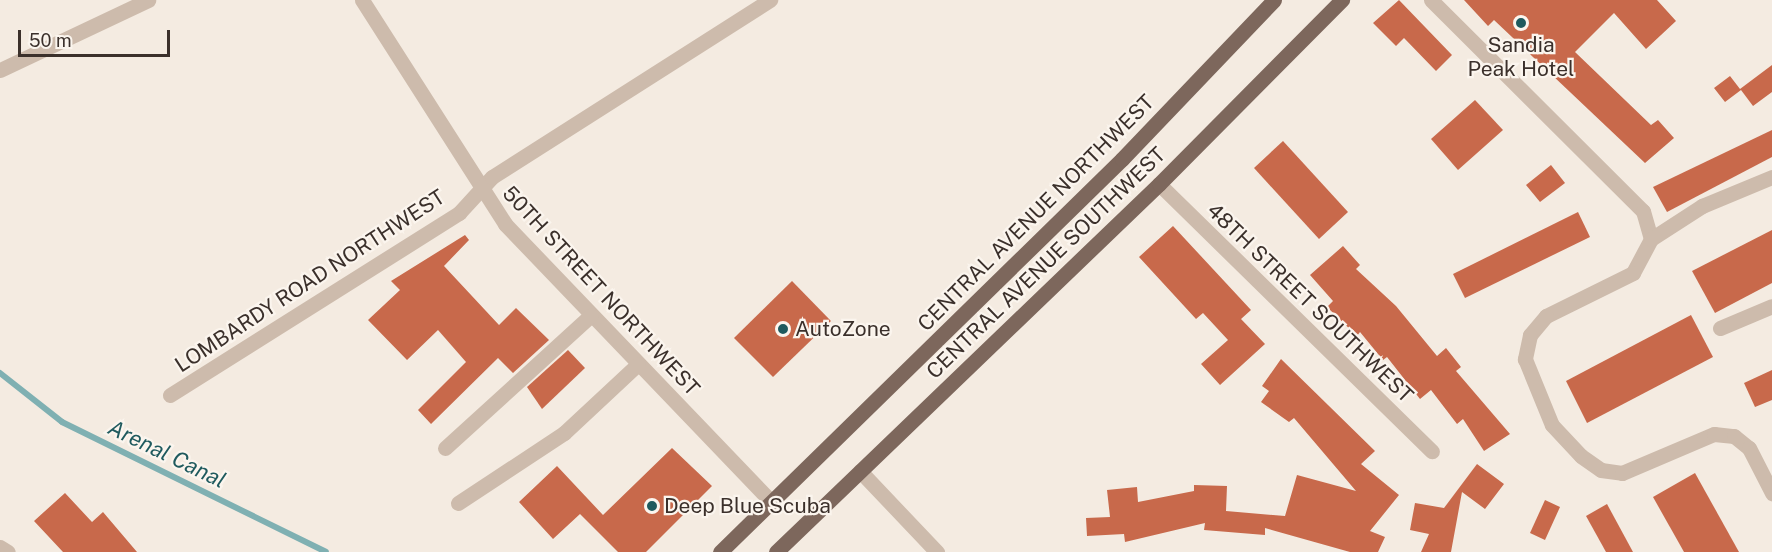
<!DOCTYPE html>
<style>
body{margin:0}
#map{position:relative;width:1772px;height:552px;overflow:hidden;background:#f4ebe1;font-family:"Public Sans",sans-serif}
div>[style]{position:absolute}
.stream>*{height:6px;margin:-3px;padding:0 3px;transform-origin:3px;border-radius:3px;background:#7fb0b2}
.building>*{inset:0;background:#c8694b}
.minor>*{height:15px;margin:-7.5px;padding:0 7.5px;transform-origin:7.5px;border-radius:7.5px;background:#cdbbac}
.major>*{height:15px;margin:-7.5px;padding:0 7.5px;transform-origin:7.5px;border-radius:7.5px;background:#7d675c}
.dots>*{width:16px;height:16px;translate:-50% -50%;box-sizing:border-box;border:3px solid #fbf5ee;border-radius:50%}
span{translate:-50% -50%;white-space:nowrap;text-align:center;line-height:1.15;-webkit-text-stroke:4.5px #fbf5ee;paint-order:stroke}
.poi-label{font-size:21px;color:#3b302b}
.left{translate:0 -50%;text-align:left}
.street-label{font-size:21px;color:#3b302b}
.water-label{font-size:22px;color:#1f5a5e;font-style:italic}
.scale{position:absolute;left:18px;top:30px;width:152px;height:27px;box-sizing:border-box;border:3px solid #3b302b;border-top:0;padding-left:8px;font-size:18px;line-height:21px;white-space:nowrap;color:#3b302b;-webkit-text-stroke:4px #fbf5ee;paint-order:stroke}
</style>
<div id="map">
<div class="stream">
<i style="left:0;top:373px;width:79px;rotate:38.3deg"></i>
<i style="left:62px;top:422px;width:294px;rotate:26.2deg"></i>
</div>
<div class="building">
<i style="clip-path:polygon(1399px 0,1452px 55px,1436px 71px,1404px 38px,1396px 46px,1373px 23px)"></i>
<i style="clip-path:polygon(1464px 0,1657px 0,1676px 21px,1646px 49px,1614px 13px,1575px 52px,1651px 125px,1658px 120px,1674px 138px,1645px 163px,1494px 20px,1488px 26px)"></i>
<i style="clip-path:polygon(1772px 65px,1772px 92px,1753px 106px,1741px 90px,1725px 102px,1714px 88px,1730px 76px,1740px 89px)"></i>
<i style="clip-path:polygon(1475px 100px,1503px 130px,1458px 170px,1431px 139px)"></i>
<i style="clip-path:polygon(1772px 130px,1772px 157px,1667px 212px,1653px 187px)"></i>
<i style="clip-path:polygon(1283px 141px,1348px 212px,1319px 239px,1254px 168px)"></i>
<i style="clip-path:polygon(1551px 165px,1565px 183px,1540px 202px,1526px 185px)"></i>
<i style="clip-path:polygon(1578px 212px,1590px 237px,1465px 298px,1453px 274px)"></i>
<i style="clip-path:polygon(1173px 226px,1251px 310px,1241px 319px,1265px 344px,1220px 385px,1201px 364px,1228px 340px,1203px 313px,1196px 319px,1139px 257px)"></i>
<i style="clip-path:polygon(1772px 230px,1772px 283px,1715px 313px,1692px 271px)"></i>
<i style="clip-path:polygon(465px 235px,469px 240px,444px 266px,499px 325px,516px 308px,549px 340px,513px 373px,498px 358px,431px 424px,418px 410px,466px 362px,438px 330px,407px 360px,368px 320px,400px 290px,391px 281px)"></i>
<i style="clip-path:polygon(1343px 246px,1360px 265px,1356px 269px,1396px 306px,1437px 356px,1446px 348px,1461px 367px,1456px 371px,1510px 434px,1484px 451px,1463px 419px,1457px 424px,1431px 390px,1420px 399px,1387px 357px,1383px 360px,1360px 332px,1357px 336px,1327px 307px,1333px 301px,1310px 275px)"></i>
<i style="clip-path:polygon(792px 281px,831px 321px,773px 377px,734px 338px)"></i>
<i style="clip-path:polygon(1691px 315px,1713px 357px,1587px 423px,1566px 381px)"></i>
<i style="clip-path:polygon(568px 350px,585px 368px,542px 409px,527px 387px)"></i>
<i style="clip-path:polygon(1281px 359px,1375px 451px,1361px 464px,1399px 495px,1370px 531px,1385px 537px,1378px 552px,1350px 552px,1265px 528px,1265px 535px,1204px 530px,1205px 523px,1125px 542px,1124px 534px,1087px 536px,1086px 518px,1110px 517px,1107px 490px,1137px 487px,1138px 502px,1194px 491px,1194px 485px,1227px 486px,1226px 511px,1285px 516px,1297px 475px,1356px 491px,1294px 418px,1289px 422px,1261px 402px,1269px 391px,1262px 386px)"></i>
<i style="clip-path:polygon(1772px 370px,1772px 400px,1755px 407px,1744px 383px)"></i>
<i style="clip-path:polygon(672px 448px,712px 486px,646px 552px,618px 552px,580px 514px,553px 539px,519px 502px,557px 466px,603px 515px)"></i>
<i style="clip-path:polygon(1477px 464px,1504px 484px,1485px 509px,1462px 492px,1451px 552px,1421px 552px,1429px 534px,1410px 530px,1415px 503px,1444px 508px)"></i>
<i style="clip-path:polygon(1695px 473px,1739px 552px,1684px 552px,1653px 497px)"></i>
<i style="clip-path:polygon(65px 493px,92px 522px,103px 512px,137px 552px,63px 552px,34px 521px)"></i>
<i style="clip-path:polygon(1545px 500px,1560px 507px,1545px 540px,1530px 533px)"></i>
<i style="clip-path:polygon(1607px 504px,1633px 552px,1606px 552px,1586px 516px)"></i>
</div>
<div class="minor">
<i style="left:362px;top:0;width:266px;rotate:57.4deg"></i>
<i style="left:505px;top:224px;width:385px;rotate:46.2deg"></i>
<i style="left:1431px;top:0;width:299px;rotate:44.9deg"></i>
<i style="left:1643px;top:211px;width:29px;rotate:74deg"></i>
<i style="left:0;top:70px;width:164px;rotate:-25.3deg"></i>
<i style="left:1159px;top:184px;width:382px;rotate:44.4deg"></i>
<i style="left:1651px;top:239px;width:38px;rotate:118deg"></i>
<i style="left:1633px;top:273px;width:97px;rotate:153.7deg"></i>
<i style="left:1546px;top:316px;width:25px;rotate:130deg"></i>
<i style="left:1530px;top:335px;width:25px;rotate:102deg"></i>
<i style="left:1525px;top:359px;width:71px;rotate:67.8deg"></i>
<i style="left:1552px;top:425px;width:42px;rotate:46.9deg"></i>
<i style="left:1581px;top:456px;width:24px;rotate:35deg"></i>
<i style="left:1601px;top:470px;width:21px;rotate:8deg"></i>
<i style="left:1622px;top:473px;width:100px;rotate:-23deg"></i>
<i style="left:1714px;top:434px;width:20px;rotate:6deg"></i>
<i style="left:1734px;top:436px;width:19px;rotate:39deg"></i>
<i style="left:1749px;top:448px;width:51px;rotate:62.9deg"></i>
<i style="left:1651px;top:239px;width:61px;rotate:-32.9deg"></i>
<i style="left:1702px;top:206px;width:76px;rotate:-22.5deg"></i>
<i style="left:1720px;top:328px;width:56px;rotate:-22.9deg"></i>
<i style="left:170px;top:395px;width:342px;rotate:-32.2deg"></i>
<i style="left:459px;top:213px;width:49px;rotate:-47.5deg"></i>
<i style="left:492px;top:177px;width:330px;rotate:-32.5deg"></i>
<i style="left:445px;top:448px;width:197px;rotate:-42.3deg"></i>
<i style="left:860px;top:471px;width:112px;rotate:46.5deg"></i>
<i style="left:458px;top:503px;width:127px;rotate:-33.4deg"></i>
<i style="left:564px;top:433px;width:101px;rotate:-43deg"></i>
<i style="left:0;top:547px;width:9px;rotate:32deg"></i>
</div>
<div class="major">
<i style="left:720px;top:552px;width:562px;rotate:-44.35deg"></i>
<i style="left:1122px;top:159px;width:220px;rotate:-46.3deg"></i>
<i style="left:776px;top:552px;width:531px;rotate:-43.86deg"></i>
<i style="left:1159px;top:184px;width:260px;rotate:-45.2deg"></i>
</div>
<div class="dots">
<i style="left:1521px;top:23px;background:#1f5a5e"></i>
<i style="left:783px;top:329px;background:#1f5a5e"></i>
<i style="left:652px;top:506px;background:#1f5a5e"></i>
</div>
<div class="poi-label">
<span style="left:1521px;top:57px">Sandia<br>Peak Hotel</span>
<span class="left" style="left:795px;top:329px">AutoZone</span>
<span class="left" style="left:664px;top:506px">Deep Blue Scuba</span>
</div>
<div class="street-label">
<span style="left:1036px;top:213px;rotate:-45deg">CENTRAL AVENUE NORTHWEST</span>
<span style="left:1046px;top:263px;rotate:-44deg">CENTRAL AVENUE SOUTHWEST</span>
<span style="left:310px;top:281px;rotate:-33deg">LOMBARDY ROAD NORTHWEST</span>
<span style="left:601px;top:291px;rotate:47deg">50TH STREET NORTHWEST</span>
<span style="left:1310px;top:303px;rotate:44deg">48TH STREET SOUTHWEST</span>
</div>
<div class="water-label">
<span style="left:167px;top:454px;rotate:26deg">Arenal Canal</span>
</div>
<div class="scale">50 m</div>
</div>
